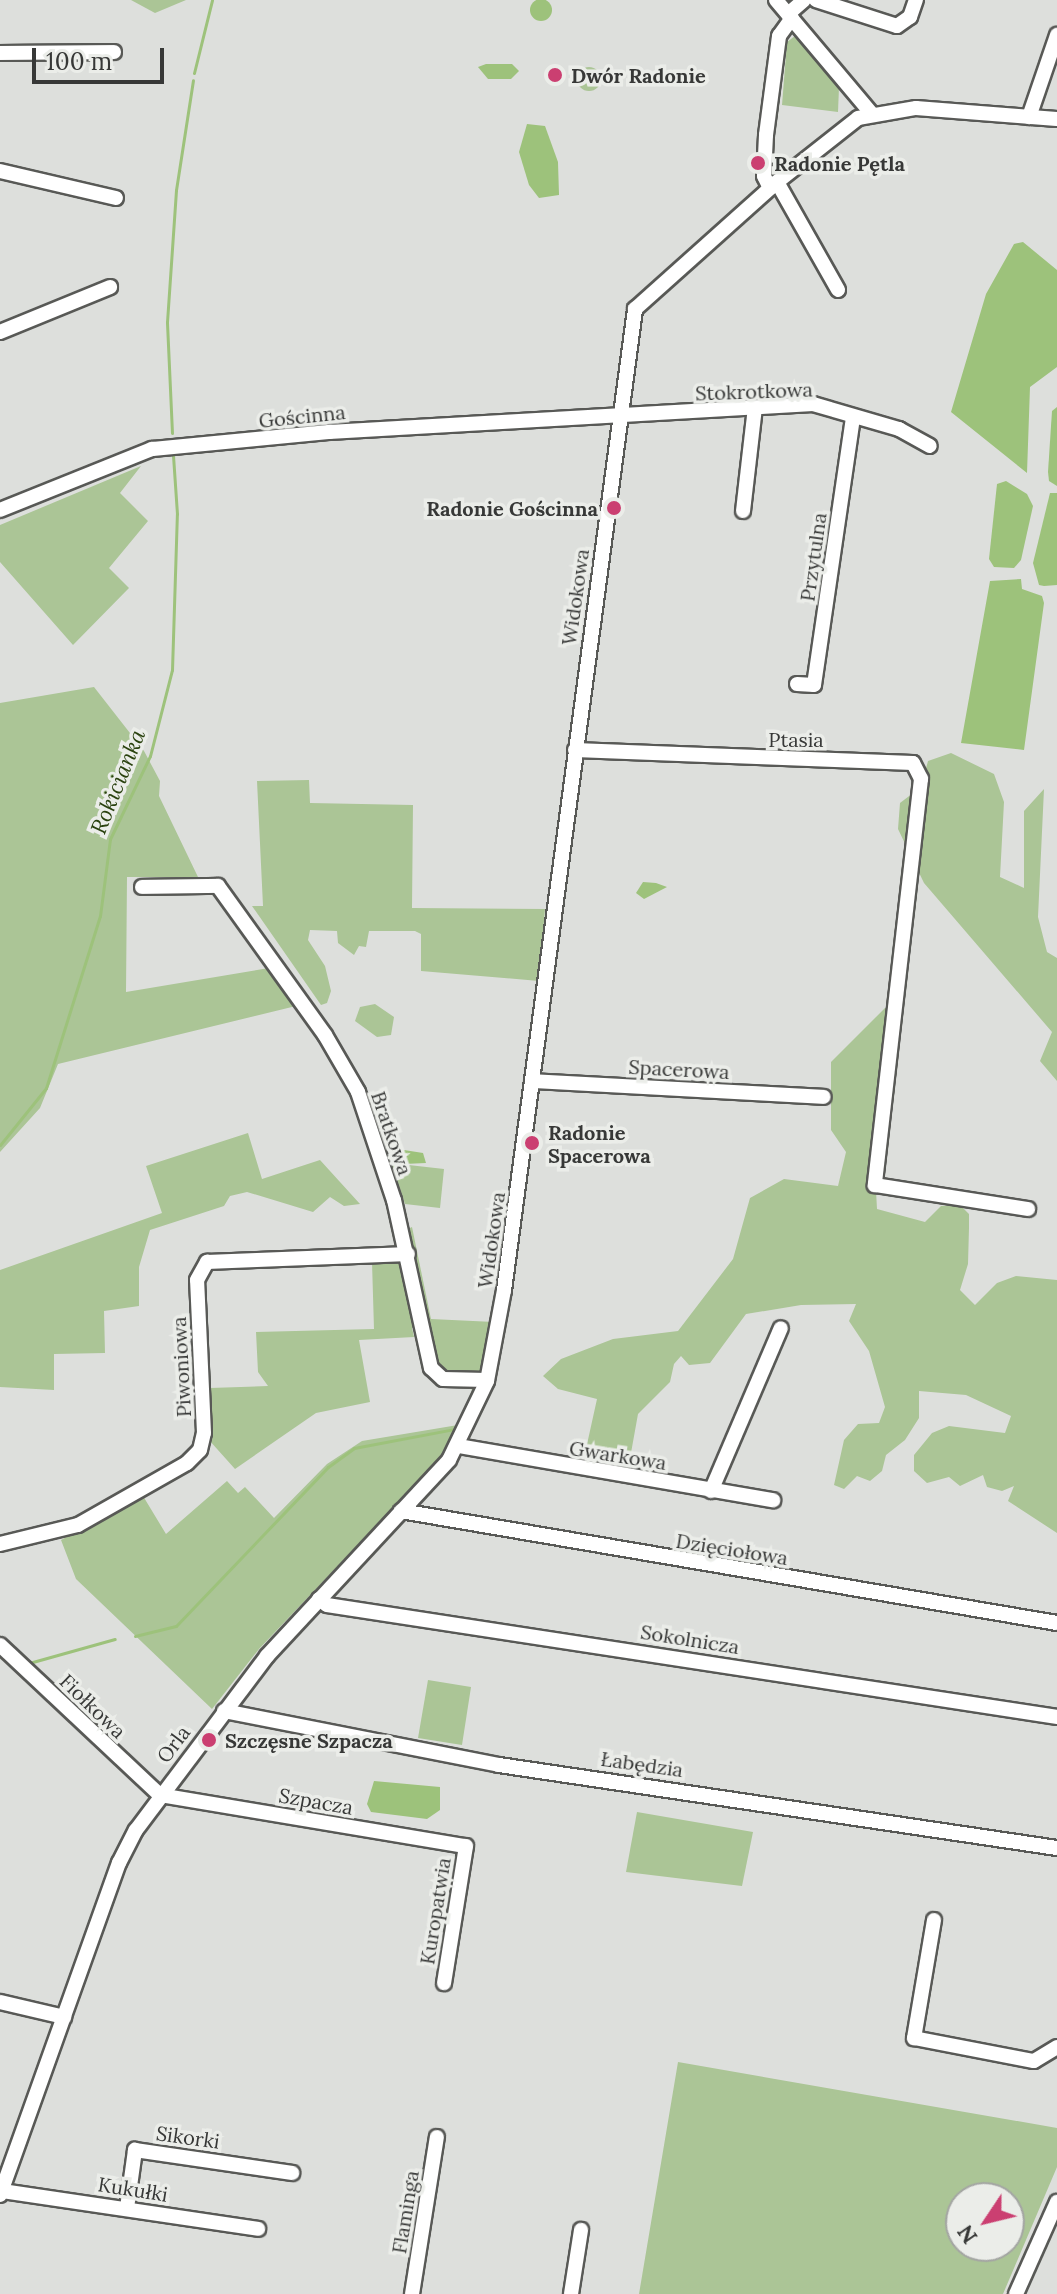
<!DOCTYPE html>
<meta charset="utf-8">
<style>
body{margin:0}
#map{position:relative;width:1057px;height:2294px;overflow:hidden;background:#dddfdc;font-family:Lora,serif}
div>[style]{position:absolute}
.green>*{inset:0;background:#abc596}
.round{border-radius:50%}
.water>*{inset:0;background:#9dc27b}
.stream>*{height:3px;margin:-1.5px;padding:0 1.5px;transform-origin:1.5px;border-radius:1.5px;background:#9dc27b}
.roads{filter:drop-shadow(2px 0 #585956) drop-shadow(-2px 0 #585956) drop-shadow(0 2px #585956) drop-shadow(0 -2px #585956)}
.minor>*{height:14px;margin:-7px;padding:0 7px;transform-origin:7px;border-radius:7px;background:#fff}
.dots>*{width:22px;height:22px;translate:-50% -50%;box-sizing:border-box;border:4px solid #ebede9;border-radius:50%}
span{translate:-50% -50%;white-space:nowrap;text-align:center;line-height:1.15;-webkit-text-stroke:7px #ebede9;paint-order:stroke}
.poi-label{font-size:20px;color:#373837;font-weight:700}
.left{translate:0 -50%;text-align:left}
.right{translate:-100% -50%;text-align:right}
.street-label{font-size:20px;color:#373837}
.water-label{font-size:22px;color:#2a420f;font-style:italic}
.north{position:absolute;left:945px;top:2182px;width:80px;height:80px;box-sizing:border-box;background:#ebede9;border:2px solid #a3a5a2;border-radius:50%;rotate:235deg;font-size:22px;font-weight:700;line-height:32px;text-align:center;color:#373837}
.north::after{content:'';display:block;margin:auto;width:28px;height:36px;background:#cb3f71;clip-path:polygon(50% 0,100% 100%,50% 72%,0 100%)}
.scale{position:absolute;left:32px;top:48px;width:132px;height:36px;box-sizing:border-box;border:4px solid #373837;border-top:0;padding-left:10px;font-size:24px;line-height:28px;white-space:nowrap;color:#373837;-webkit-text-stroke:6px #ebede9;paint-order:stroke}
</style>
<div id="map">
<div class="green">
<i style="clip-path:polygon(131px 0,186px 0,155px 13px)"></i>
<i style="clip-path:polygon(795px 36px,839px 87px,838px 112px,782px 105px,787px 42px)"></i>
<i class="round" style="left:577px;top:67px;width:24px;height:24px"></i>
<i style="clip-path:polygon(141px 466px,120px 493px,148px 521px,109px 568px,129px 588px,73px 645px,0 562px,0 525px)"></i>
<i style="clip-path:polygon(94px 687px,144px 751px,160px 781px,159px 796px,198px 877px,127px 877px,126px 992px,269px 968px,296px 1006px,58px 1064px,40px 1108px,0 1152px,0 703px)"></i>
<i style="clip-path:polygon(951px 753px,994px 774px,1004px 802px,1000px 877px,1024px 888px,1024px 811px,1044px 789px,1038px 917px,1047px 952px,1057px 958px,1057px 1081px,1040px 1061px,1052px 1032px,924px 883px,898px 829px,900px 803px,921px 787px,928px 761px)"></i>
<i style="clip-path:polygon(309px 780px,310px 803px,413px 805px,412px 908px,545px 909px,539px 981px,421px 971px,421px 934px,415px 931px,369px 931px,366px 947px,359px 946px,354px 955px,338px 943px,337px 931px,310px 930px,308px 940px,325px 966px,331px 991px,327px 1003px,321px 1005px,252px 906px,263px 906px,257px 781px)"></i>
<i style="clip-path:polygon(375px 1004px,394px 1017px,391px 1035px,377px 1037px,355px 1021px,360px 1007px)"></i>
<i style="clip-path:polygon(894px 1007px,873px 1135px,877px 1209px,925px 1222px,941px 1206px,960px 1205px,969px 1214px,969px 1228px,968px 1264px,960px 1290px,975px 1305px,997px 1283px,1016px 1276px,1057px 1280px,1057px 1533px,1008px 1501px,1014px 1486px,1002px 1491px,987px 1487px,983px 1475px,960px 1486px,949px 1477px,927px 1483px,914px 1471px,914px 1455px,932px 1433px,949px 1426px,1005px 1433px,1011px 1416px,966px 1395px,919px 1391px,919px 1418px,905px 1440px,886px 1455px,882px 1471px,870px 1481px,857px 1476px,844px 1489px,834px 1485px,844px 1440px,858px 1424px,879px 1423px,885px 1407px,869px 1351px,849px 1321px,856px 1304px,801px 1305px,746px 1314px,710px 1363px,689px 1365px,681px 1356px,674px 1364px,670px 1382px,638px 1414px,629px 1464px,615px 1473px,582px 1467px,597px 1399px,558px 1389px,543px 1376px,561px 1359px,613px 1339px,678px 1331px,733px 1259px,750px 1198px,784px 1179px,838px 1186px,846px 1152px,831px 1130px,831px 1062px,885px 1008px)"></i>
<i style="clip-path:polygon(248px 1133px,262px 1179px,320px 1160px,360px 1204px,344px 1206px,330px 1197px,313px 1212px,247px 1192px,230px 1196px,224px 1206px,150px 1230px,139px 1267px,139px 1306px,104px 1311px,105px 1353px,54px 1354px,54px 1390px,0 1387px,0 1270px,162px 1213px,146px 1166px)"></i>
<i style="clip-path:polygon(391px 1163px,444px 1169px,440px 1208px,405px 1204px)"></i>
<i style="clip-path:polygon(412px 1227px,431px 1319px,494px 1322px,482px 1373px,437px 1374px,406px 1230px)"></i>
<i style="clip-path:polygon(397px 1261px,406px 1268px,418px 1327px,412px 1328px,414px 1337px,359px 1340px,370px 1402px,316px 1413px,235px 1469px,209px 1440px,210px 1388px,268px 1386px,258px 1372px,256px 1332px,374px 1329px,372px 1262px)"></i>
<i style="clip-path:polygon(478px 1381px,475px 1402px,440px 1458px,259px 1649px,212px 1709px,76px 1579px,61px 1540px,143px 1496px,166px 1534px,227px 1481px,238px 1493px,245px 1487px,274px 1518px,327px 1464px,362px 1441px,458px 1425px,472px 1390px,467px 1383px)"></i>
<i style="clip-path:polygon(428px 1680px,471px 1687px,462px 1745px,418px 1738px)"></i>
<i style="clip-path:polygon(637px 1812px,753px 1832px,742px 1886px,626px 1872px)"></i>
<i style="clip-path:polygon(evenodd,678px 2062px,1057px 2128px,1057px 2167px,1003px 2294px,639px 2294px,678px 2062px,1009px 2198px,1009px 2246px,961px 2246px,961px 2198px,1009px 2198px)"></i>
</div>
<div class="water">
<i class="round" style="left:530px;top:-1px;width:22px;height:22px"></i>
<i style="clip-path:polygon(486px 64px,512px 64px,519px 71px,511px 79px,488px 79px,478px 67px)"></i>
<i style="clip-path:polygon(527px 124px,545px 126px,558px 162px,559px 195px,539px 198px,529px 185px,519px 152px)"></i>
<i style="clip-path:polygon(1023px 242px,1057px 270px,1057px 367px,1030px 387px,1027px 473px,951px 412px,986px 294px,1014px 244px)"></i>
<i style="clip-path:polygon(1057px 407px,1057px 486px,1049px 481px,1048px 472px,1052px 411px)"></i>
<i style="clip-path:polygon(1006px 481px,1027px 494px,1033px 506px,1021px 560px,1014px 568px,994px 567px,989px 559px,997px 484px)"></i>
<i style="clip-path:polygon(1050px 493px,1057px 493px,1057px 585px,1044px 586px,1039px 585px,1033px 563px)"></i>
<i style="clip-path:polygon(1021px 579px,1022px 589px,1042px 596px,1044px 603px,1024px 750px,961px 743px,990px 581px)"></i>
<i style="clip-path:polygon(643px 882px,656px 883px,667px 887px,644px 899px,636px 893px)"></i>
<i style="clip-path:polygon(404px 1150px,423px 1153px,426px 1163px,404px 1164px,396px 1155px)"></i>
<i style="clip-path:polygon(374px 1781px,440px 1787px,440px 1810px,427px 1819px,371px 1812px,367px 1804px)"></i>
</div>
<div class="stream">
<i style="left:194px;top:73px;width:75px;rotate:-76.1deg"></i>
<i style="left:172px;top:433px;width:111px;rotate:-92.6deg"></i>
<i style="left:167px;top:322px;width:132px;rotate:-86.1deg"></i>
<i style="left:176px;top:190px;width:111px;rotate:-81.2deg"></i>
<i style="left:0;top:1145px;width:73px;rotate:-51.1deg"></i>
<i style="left:46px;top:1088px;width:180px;rotate:-72.6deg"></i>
<i style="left:100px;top:916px;width:78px;rotate:-82.6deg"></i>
<i style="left:110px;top:839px;width:92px;rotate:-64.3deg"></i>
<i style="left:150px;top:756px;width:89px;rotate:-75.7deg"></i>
<i style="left:172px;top:670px;width:156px;rotate:-88.2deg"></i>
<i style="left:177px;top:514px;width:59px;rotate:-93.9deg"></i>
<i style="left:135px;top:1636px;width:42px;rotate:-13.7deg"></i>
<i style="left:176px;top:1626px;width:220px;rotate:-46.3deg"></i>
<i style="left:328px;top:1467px;width:32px;rotate:-36deg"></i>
<i style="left:354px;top:1448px;width:103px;rotate:-10.7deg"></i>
<i style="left:29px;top:1663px;width:89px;rotate:-15.6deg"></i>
</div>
<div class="roads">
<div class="minor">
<i style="left:776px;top:0;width:148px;rotate:49.9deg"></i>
<i style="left:816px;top:0;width:85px;rotate:17.8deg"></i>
<i style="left:897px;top:26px;width:16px;rotate:-35deg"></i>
<i style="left:910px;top:17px;width:18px;rotate:-71deg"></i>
<i style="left:788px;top:14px;width:21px;rotate:-41deg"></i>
<i style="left:0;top:53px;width:114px;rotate:-0.5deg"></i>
<i style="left:1029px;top:117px;width:87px;rotate:-71.1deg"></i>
<i style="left:0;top:171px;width:119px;rotate:13.1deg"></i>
<i style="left:777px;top:182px;width:124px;rotate:60.5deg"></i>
<i style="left:770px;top:188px;width:13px;rotate:-117deg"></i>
<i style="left:764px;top:176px;width:41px;rotate:-87.2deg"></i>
<i style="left:766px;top:135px;width:100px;rotate:-82.5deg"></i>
<i style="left:779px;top:36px;width:22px;rotate:-54deg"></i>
<i style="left:0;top:332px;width:119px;rotate:-22.2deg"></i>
<i style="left:0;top:510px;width:164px;rotate:-21.9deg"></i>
<i style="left:152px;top:449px;width:178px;rotate:-5.5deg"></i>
<i style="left:329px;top:432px;width:485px;rotate:-3.3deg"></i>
<i style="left:813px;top:404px;width:90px;rotate:16.2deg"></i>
<i style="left:899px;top:429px;width:35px;rotate:29deg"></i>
<i style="left:743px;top:511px;width:104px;rotate:-83.4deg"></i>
<i style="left:797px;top:684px;width:17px;rotate:3deg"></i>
<i style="left:814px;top:685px;width:270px;rotate:-81.7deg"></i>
<i style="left:575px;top:750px;width:338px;rotate:2.2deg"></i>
<i style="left:913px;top:763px;width:18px;rotate:63deg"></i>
<i style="left:921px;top:779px;width:409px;rotate:96.5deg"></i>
<i style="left:875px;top:1185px;width:155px;rotate:8.9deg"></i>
<i style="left:142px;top:887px;width:76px;rotate:-0.8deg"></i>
<i style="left:218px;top:886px;width:183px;rotate:54.3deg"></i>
<i style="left:325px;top:1035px;width:66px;rotate:59.9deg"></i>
<i style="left:358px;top:1092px;width:114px;rotate:71.6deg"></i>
<i style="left:394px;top:1200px;width:172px;rotate:77.6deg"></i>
<i style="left:431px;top:1368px;width:16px;rotate:43deg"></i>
<i style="left:443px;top:1379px;width:44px;rotate:1.3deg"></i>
<i style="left:532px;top:1081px;width:292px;rotate:3.1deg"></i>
<i style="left:459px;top:1446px;width:319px;rotate:9.8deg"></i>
<i style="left:711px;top:1491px;width:177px;rotate:-66.8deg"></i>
<i style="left:401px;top:1511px;width:665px;rotate:9.69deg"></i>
<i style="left:0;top:1544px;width:80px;rotate:-13.7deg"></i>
<i style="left:78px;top:1525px;width:125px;rotate:-29.6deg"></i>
<i style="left:187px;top:1463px;width:18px;rotate:-45deg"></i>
<i style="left:200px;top:1450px;width:17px;rotate:-77deg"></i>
<i style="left:204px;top:1433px;width:153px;rotate:-92.6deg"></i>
<i style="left:197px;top:1280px;width:21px;rotate:-61deg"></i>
<i style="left:207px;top:1262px;width:201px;rotate:-2.3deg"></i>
<i style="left:319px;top:1599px;width:10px;rotate:37deg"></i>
<i style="left:327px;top:1605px;width:739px;rotate:8.72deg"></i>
<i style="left:0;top:1645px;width:219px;rotate:43.2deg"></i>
<i style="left:160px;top:1795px;width:310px;rotate:9.5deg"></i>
<i style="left:466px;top:1846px;width:139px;rotate:99.1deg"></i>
<i style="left:224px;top:1711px;width:280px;rotate:11.1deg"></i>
<i style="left:499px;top:1765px;width:564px;rotate:8.46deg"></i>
<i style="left:934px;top:1920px;width:120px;rotate:99.6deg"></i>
<i style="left:914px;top:2038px;width:122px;rotate:10.9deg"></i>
<i style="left:1034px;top:2061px;width:27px;rotate:-31deg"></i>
<i style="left:0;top:2002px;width:66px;rotate:13.2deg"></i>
<i style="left:2px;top:2191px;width:259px;rotate:8.4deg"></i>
<i style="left:0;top:2195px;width:353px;rotate:-70.3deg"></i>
<i style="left:119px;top:1863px;width:37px;rotate:-63deg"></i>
<i style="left:136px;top:1830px;width:218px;rotate:-53deg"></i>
<i style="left:267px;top:1656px;width:267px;rotate:-47.1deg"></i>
<i style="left:449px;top:1460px;width:88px;rotate:-64.3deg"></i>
<i style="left:487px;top:1381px;width:93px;rotate:-79.4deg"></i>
<i style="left:504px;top:1290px;width:990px;rotate:-82.39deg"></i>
<i style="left:635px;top:309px;width:191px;rotate:-41.8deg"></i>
<i style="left:777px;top:182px;width:103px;rotate:-38.3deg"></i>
<i style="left:858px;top:118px;width:59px;rotate:-9.8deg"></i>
<i style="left:916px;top:108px;width:141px;rotate:4.5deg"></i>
<i style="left:127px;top:2208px;width:59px;rotate:-82.1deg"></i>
<i style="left:135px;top:2150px;width:159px;rotate:8.3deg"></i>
<i style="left:412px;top:2294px;width:159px;rotate:-81deg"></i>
<i style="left:571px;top:2294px;width:65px;rotate:-81.1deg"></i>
<i style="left:1016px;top:2294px;width:101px;rotate:-66deg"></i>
</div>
</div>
<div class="dots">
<i style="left:555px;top:75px;background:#cb3f71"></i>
<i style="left:758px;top:163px;background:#cb3f71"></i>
<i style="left:614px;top:508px;background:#cb3f71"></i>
<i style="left:532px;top:1143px;background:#cb3f71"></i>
<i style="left:209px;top:1740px;background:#cb3f71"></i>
</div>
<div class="poi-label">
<span class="left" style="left:571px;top:75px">Dwór Radonie</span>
<span class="left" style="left:774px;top:163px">Radonie Pętla</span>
<span class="right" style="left:598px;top:508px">Radonie Gościnna</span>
<span class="left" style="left:548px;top:1144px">Radonie<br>Spacerowa</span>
<span class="left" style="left:225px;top:1740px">Szczęsne Szpacza</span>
</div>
<div class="street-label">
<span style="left:754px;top:391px;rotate:-2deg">Stokrotkowa</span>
<span style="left:302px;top:416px;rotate:-6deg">Gościnna</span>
<span style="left:813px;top:557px;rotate:-82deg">Przytulna</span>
<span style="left:575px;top:597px;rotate:-82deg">Widokowa</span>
<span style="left:796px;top:739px">Ptasia</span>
<span style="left:679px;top:1069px;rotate:3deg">Spacerowa</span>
<span style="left:392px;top:1133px;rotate:71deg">Bratkowa</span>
<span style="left:491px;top:1240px;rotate:-82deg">Widokowa</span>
<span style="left:181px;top:1367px;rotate:-93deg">Piwoniowa</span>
<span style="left:618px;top:1455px;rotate:9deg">Gwarkowa</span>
<span style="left:732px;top:1549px;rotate:9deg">Dzięciołowa</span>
<span style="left:690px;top:1639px;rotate:9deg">Sokolnicza</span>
<span style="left:93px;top:1706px;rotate:44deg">Fiołkowa</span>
<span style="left:173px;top:1744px;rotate:-53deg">Orla</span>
<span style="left:642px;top:1764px;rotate:8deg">Łabędzia</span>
<span style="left:316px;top:1801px;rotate:10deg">Szpacza</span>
<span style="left:435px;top:1911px;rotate:-81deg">Kuropatwia</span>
<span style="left:188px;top:2137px;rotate:8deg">Sikorki</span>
<span style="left:133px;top:2189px;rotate:9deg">Kukułki</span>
<span style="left:405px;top:2212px;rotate:-81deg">Flaminga</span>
</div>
<div class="water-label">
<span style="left:118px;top:782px;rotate:-68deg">Rokicianka</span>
</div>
<div class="north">N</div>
<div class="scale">100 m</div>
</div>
